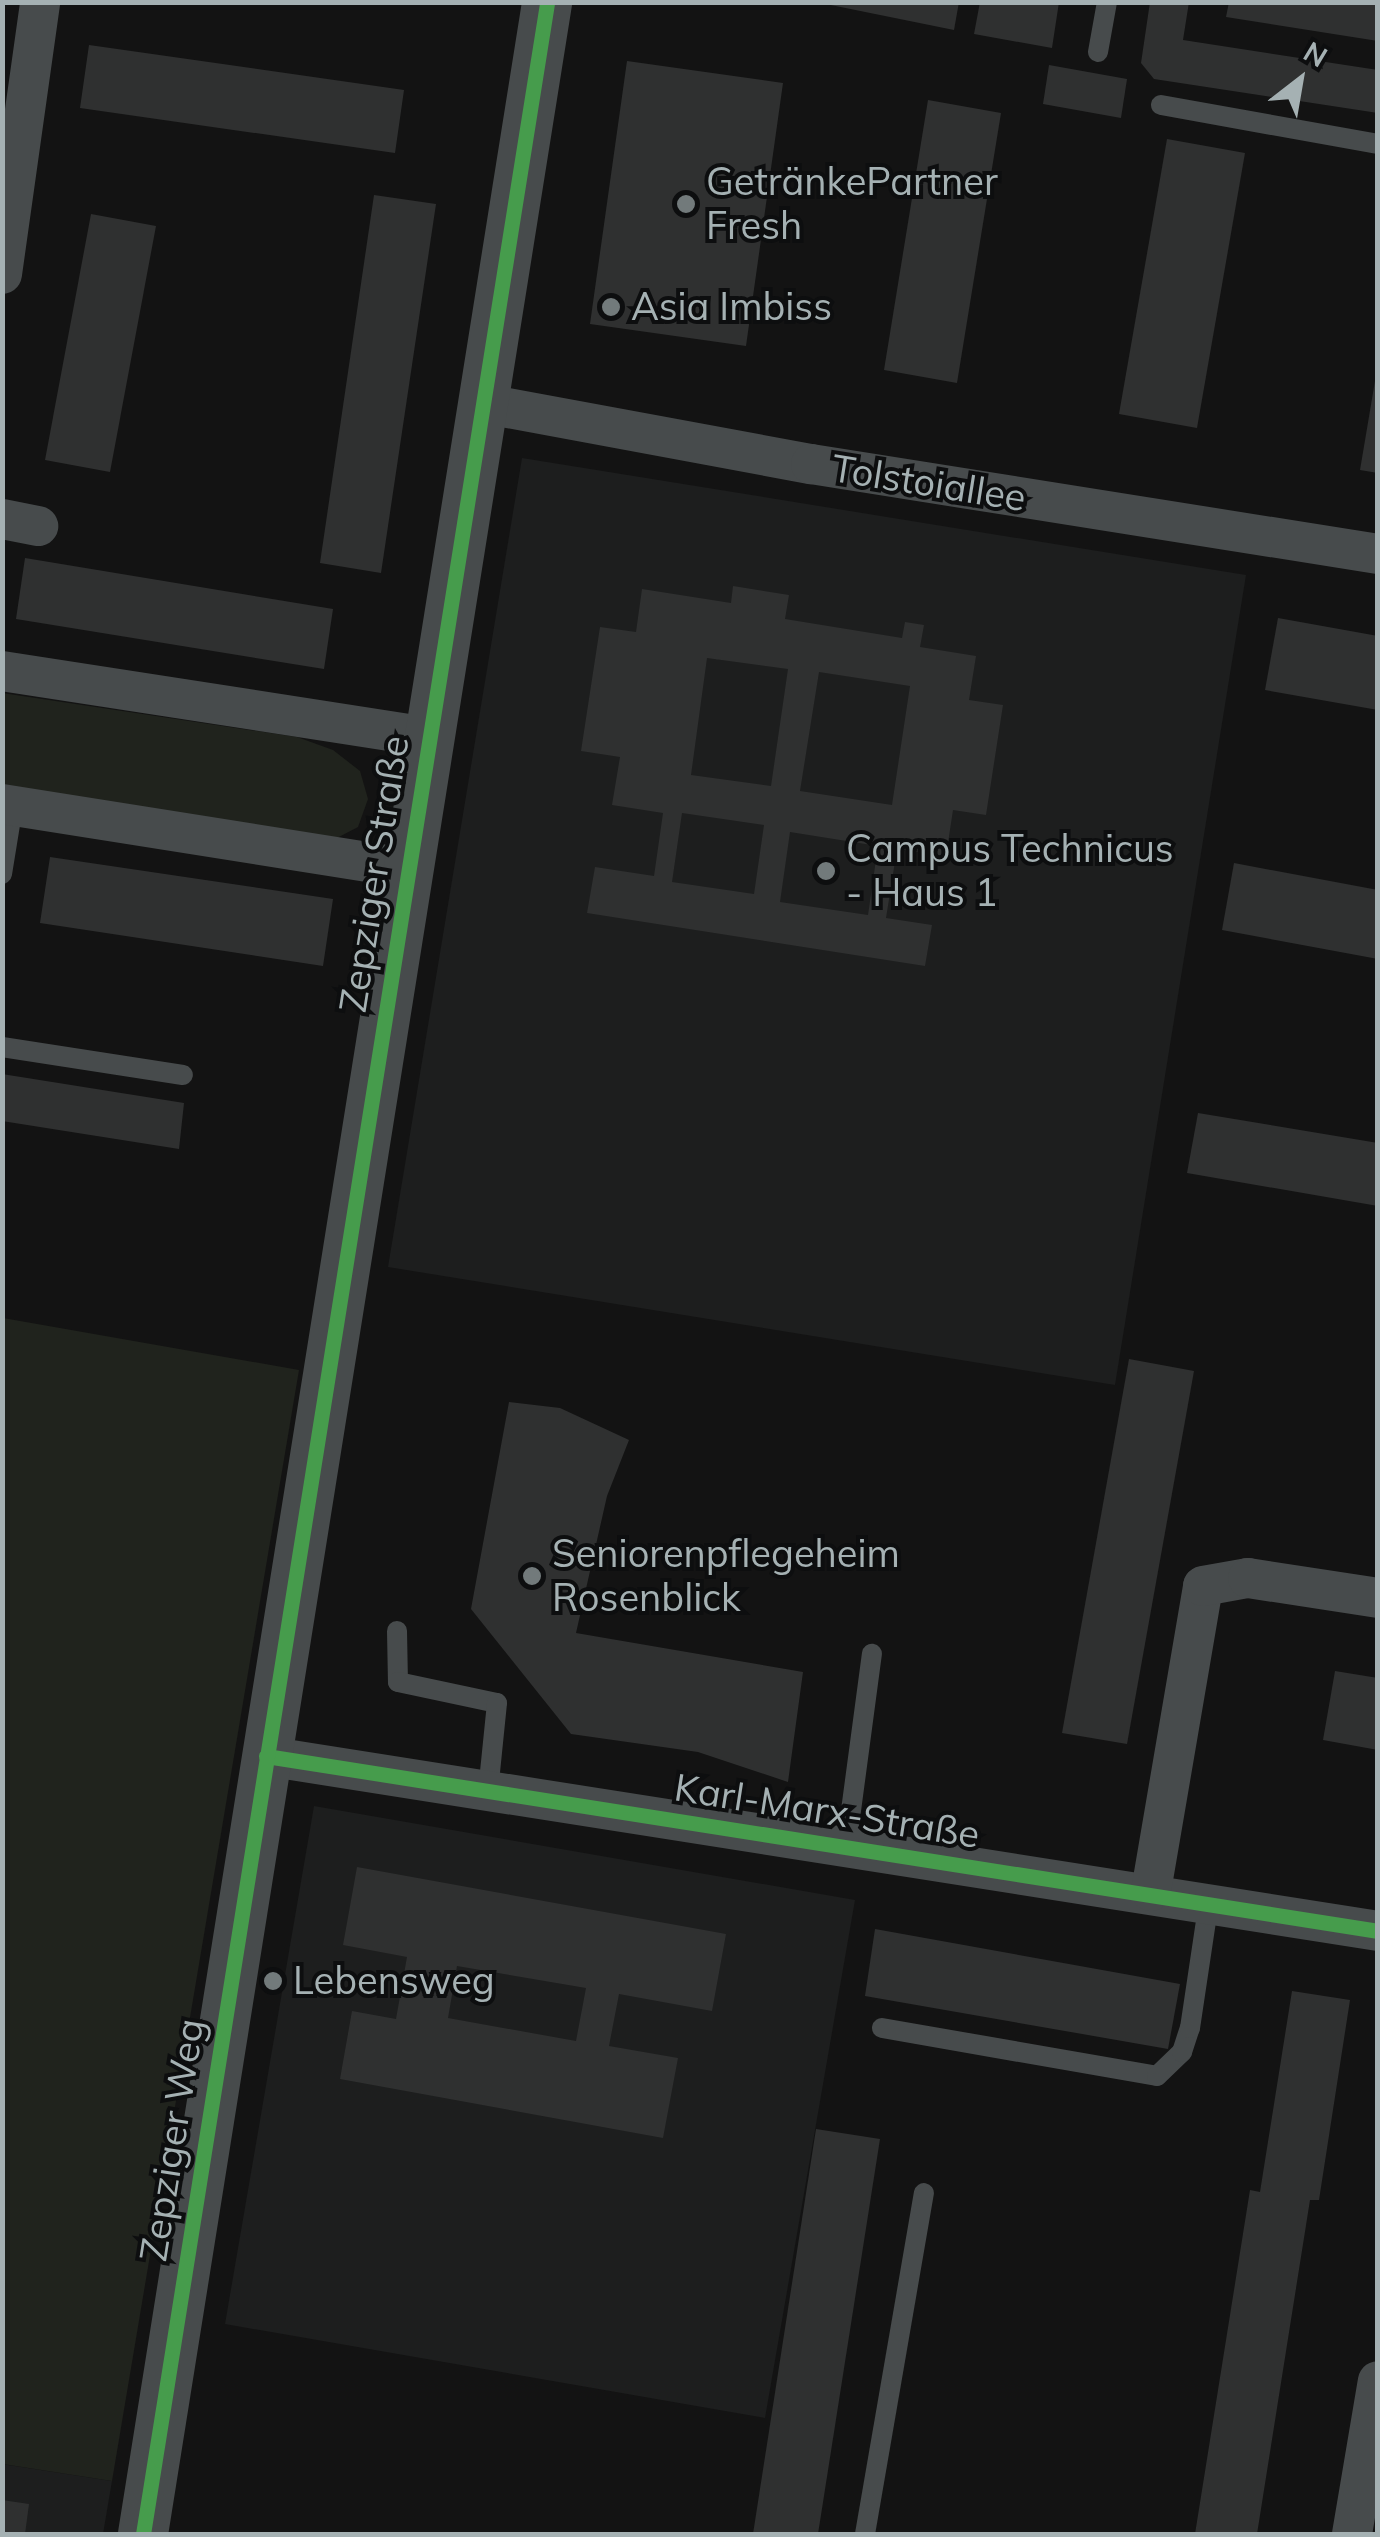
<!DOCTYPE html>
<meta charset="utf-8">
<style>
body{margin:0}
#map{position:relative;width:1380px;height:2537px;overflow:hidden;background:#131313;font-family:Mulish,sans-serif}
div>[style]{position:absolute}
.built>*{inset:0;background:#1d1e1e}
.green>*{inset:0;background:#20231d}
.building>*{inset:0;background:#2f3030}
.service>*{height:20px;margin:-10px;padding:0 10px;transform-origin:10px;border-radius:10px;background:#474b4c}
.minor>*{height:40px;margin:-20px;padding:0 20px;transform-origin:20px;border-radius:20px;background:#474b4c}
.tertiary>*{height:50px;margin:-25px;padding:0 25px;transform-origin:25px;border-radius:25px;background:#474b4c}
.cycleway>*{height:15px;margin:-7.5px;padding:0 7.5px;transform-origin:7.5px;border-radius:7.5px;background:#469c4c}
.dots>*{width:28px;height:28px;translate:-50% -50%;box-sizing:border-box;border:5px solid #0d0e0f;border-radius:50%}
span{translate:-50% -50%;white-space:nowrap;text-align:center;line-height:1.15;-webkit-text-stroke:8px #0d0e0f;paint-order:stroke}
.poi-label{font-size:38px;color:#a5b1b3}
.left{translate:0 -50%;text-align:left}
.street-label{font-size:38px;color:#a5b1b3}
.frame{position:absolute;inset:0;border:5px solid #a5b1b3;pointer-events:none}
.north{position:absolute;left:1250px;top:30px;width:100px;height:100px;-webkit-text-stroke:8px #0d0e0f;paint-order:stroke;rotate:31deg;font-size:28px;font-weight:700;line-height:40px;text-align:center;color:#a5b1b3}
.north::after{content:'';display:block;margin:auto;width:35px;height:45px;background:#a5b1b3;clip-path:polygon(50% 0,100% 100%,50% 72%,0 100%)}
</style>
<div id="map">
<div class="built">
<i style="clip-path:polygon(522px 458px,1246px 575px,1115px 1385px,388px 1267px)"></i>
<i style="clip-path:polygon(314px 1806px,855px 1900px,765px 2418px,225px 2324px)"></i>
<i style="clip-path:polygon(2px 2464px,112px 2481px,103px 2534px,3px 2534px)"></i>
</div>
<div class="green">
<i style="clip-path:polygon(2px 693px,297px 737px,333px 750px,360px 771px,368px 799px,358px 827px,335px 839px,3px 786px)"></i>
<i style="clip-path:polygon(3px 1318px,299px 1370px,112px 2481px,3px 2464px)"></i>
</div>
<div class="building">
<i style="clip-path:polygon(816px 2px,959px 2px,954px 30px)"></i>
<i style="clip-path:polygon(980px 2px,1059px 2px,1052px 48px,974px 34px)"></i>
<i style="clip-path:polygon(1150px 2px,1189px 2px,1183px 40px,1378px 70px,1378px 113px,1154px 79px,1141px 63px)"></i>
<i style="clip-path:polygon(1229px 2px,1378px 2px,1378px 41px,1226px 17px)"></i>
<i style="clip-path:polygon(89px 45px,404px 90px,395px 153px,80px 108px)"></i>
<i style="clip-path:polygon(627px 61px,783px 83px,746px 346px,590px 324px)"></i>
<i style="clip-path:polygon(1049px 65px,1127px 79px,1121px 118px,1043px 104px)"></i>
<i style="clip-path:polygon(928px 100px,1001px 113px,957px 383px,884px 370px)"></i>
<i style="clip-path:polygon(1167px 139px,1245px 153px,1197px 428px,1119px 414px)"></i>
<i style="clip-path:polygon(374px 195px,436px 204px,381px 573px,320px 563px)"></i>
<i style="clip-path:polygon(91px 214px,156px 226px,110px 472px,45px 460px)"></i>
<i style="clip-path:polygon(1375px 381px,1378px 381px,1378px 473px,1360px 470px)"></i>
<i style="clip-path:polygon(25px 558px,333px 609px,324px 669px,16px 619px)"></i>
<i style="clip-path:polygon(evenodd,733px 586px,789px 595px,785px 619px,902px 638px,905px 622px,924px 625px,920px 647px,976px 656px,969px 700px,1003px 705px,986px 815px,953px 810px,946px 856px,897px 849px,886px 918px,932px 925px,925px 966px,587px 913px,595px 867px,654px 876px,663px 813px,612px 805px,620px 757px,581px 751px,600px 627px,636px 632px,642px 589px,731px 603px,733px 586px,707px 658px,788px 669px,771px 786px,691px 775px,707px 658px,733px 586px,819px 672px,910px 686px,892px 805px,800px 791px,819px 672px,733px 586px,682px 813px,764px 825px,754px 894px,672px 882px,682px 813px,733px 586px,790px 832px,878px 846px,868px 915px,780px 902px,790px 832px)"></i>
<i style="clip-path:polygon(1278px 618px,1378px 636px,1378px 710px,1265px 690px)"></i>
<i style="clip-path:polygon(50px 857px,333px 899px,323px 966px,40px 923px)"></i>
<i style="clip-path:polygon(1234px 863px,1378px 890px,1378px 959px,1222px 930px)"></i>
<i style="clip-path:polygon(2px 1074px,184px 1103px,179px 1149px,2px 1121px)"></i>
<i style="clip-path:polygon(1198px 1113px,1378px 1143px,1378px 1206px,1187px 1173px)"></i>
<i style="clip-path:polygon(1129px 1359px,1194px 1371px,1127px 1744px,1062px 1733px)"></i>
<i style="clip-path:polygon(509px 1402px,560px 1408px,629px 1440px,607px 1496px,576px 1633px,803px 1672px,788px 1782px,698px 1752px,571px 1734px,471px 1609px)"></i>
<i style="clip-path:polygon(1335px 1671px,1378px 1678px,1378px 1750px,1323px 1740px)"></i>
<i style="clip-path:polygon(evenodd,357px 1867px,726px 1934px,712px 2011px,619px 1994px,609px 2046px,678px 2058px,663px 2138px,340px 2079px,352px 2011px,396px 2019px,407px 1957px,343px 1945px,357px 1867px,457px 1966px,586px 1988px,576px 2041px,448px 2018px,457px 1966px)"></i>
<i style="clip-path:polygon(875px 1929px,1180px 1984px,1168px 2049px,865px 1996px)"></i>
<i style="clip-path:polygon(1292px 1991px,1350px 2000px,1319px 2200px,1310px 2200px,1257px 2534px,1195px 2534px,1250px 2190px,1260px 2192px)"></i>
<i style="clip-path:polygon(816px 2129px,880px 2139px,818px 2534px,753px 2534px)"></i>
<i style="clip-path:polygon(2px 2500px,29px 2504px,25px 2534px,2px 2534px)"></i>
</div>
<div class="service">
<i style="left:1098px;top:52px;width:51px;rotate:-79.8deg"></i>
<i style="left:1161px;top:105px;width:220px;rotate:10.2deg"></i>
<i style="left:2px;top:874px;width:69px;rotate:-80.8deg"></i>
<i style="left:2px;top:1047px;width:183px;rotate:8.8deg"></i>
<i style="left:397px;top:1631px;width:51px;rotate:88.9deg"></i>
<i style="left:398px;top:1682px;width:101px;rotate:12deg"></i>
<i style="left:497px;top:1703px;width:88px;rotate:95.8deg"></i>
<i style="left:846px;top:1848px;width:196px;rotate:-82.4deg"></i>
<i style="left:882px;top:2028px;width:279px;rotate:9.9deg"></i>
<i style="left:1157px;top:2076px;width:35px;rotate:-44deg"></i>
<i style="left:1182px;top:2052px;width:25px;rotate:-72deg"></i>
<i style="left:1190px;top:2028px;width:128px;rotate:-81.5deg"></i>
<i style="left:865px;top:2534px;width:346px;rotate:-80.2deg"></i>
</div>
<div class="minor">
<i style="left:2px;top:274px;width:275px;rotate:-82deg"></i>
<i style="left:481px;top:403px;width:336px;rotate:10.5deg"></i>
<i style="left:811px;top:464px;width:574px;rotate:9.02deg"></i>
<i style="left:2px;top:519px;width:37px;rotate:11deg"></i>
<i style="left:2px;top:671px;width:431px;rotate:8.8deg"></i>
<i style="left:2px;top:804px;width:410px;rotate:9deg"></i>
<i style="left:266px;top:1756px;width:1126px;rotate:8.94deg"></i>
<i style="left:1151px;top:1891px;width:309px;rotate:-80.3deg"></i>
<i style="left:1203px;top:1586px;width:46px;rotate:-10.1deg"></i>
<i style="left:1248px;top:1578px;width:132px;rotate:8.7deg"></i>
<i style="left:1352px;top:2534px;width:155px;rotate:-80.4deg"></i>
</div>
<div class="tertiary">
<i style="left:143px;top:2534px;width:2564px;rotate:-80.93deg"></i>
</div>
<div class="cycleway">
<i style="left:266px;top:1756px;width:1126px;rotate:8.94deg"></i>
<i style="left:143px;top:2534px;width:2564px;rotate:-80.93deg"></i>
</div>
<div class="dots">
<i style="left:686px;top:204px;background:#727a7b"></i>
<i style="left:611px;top:307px;background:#727a7b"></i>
<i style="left:826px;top:871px;background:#727a7b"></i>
<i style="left:532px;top:1576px;background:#727a7b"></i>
<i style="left:273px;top:1981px;background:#727a7b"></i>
</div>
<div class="poi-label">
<span class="left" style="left:706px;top:204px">GetränkePartner<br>Fresh</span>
<span class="left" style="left:631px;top:307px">Asia Imbiss</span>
<span class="left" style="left:846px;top:871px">Campus Technicus<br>- Haus 1</span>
<span class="left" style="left:552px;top:1576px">Seniorenpflegeheim<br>Rosenblick</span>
<span class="left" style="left:293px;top:1981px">Lebensweg</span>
</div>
<div class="street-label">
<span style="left:929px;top:483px;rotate:9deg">Tolstoiallee</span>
<span style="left:374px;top:874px;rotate:-81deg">Zepziger Straße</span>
<span style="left:827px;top:1811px;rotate:9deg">Karl-Marx-Straße</span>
<span style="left:172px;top:2140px;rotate:-81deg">Zepziger Weg</span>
</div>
<div class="frame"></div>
<div class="north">N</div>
</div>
